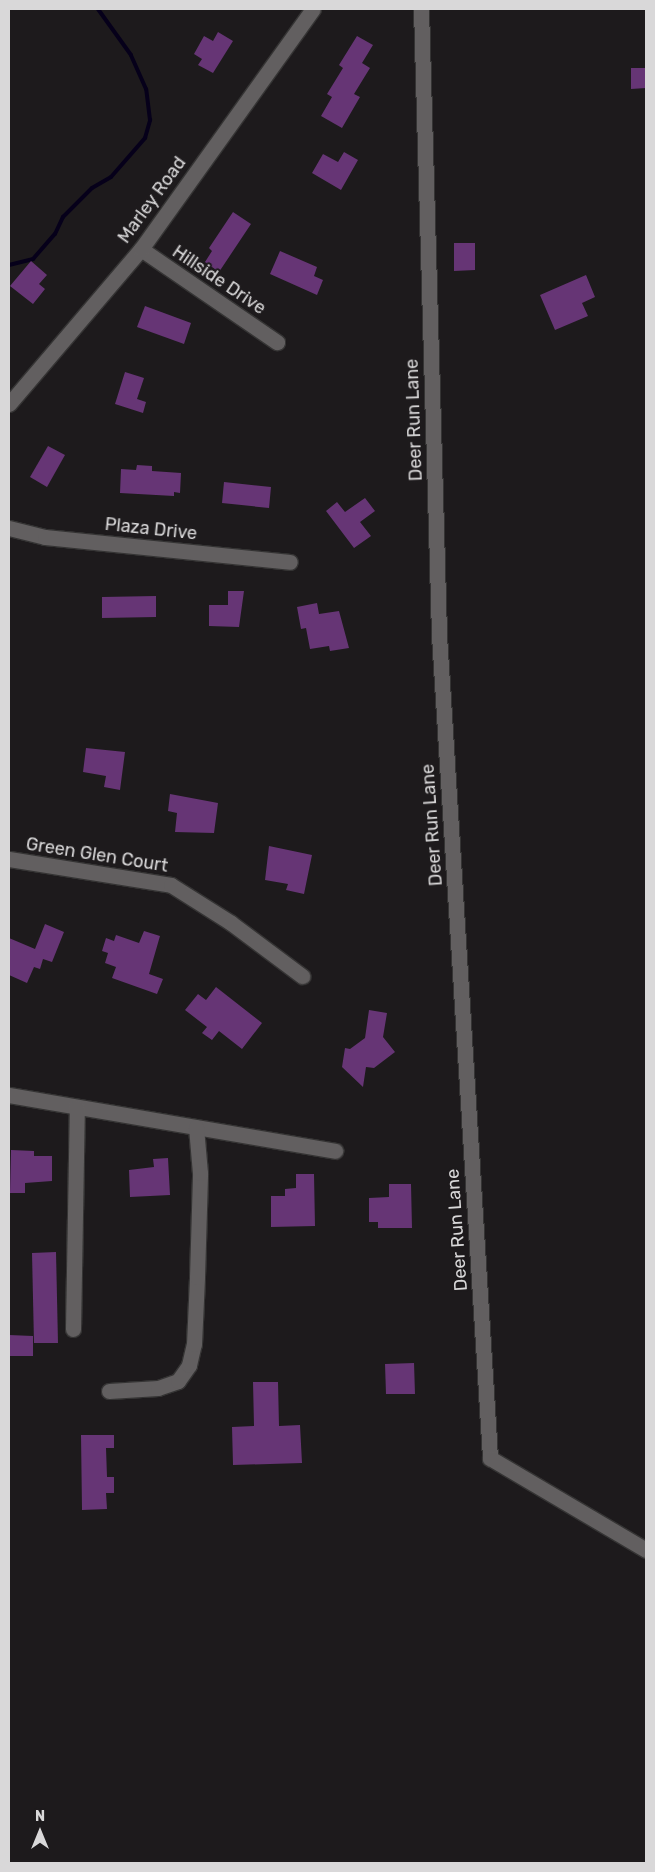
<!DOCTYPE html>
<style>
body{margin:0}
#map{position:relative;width:655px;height:1872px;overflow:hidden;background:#1d1a1c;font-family:Rubik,sans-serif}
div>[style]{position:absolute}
.stream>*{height:4px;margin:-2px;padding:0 2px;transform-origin:2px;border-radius:2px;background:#06001a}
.building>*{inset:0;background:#663575}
.roads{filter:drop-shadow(1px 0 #353434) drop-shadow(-1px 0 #353434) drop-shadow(0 1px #353434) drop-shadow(0 -1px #353434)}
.minor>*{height:15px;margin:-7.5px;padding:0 7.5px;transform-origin:7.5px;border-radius:7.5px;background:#625f60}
span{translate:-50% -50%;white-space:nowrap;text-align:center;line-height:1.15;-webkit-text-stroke:4px #1d1a1c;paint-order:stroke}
.street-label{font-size:18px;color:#d9d8d9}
.frame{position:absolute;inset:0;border:10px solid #d9d8d9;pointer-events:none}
.north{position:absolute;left:15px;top:1807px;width:50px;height:50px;-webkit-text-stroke:4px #1d1a1c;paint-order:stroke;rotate:0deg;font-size:14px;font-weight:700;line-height:20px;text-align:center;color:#d9d8d9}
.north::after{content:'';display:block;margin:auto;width:18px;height:22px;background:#d9d8d9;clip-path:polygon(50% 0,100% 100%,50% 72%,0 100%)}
</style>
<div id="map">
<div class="stream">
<i style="left:9px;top:265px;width:25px;rotate:-14deg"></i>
<i style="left:33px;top:259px;width:33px;rotate:-49deg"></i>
<i style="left:55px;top:234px;width:19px;rotate:-65deg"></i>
<i style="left:63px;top:217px;width:41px;rotate:-45deg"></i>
<i style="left:92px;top:188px;width:22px;rotate:-30deg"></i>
<i style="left:111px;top:177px;width:52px;rotate:-48.9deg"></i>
<i style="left:145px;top:138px;width:19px;rotate:-74deg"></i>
<i style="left:150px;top:120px;width:31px;rotate:-97deg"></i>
<i style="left:146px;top:89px;width:37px;rotate:-114deg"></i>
<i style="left:131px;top:55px;width:57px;rotate:-125.7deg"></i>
</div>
<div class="building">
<i style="clip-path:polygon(218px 32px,233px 41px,213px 73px,198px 65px,202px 59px,194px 54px,204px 36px,213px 41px)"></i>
<i style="clip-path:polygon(357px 36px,373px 45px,362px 63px,370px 68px,354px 94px,360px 97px,342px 128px,321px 116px,332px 97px,327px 94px,343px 68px,339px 65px)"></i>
<i style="clip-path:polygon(631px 68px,646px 68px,646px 88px,631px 89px)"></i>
<i style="clip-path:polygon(344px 152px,358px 160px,341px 190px,312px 173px,323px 154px,338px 162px)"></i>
<i style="clip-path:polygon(233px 212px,251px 224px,219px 272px,205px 262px,212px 251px,209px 248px)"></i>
<i style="clip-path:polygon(454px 243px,475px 243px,475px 270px,454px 271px)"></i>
<i style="clip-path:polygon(280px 251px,317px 267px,314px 276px,323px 280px,317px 295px,270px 274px)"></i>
<i style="clip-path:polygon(31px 261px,47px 275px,39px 284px,45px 289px,33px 304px,10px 286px)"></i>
<i style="clip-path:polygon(586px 275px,595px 297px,582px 303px,588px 316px,555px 330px,540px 295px)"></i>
<i style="clip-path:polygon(145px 306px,191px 323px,184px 344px,137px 327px)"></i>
<i style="clip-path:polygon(125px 372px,144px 378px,137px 399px,146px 402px,143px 413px,115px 404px)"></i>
<i style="clip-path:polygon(48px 446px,65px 455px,47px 487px,30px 477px)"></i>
<i style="clip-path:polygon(137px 465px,152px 466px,152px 471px,181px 473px,180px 493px,174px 492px,174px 496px,120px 493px,121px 469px,136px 470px)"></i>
<i style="clip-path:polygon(224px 482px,271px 487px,269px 508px,222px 503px)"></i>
<i style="clip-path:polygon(365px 498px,375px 511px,360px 522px,371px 536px,354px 548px,326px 511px,337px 502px,345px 512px)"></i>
<i style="clip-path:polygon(228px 591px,244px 591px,239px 627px,209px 626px,209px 605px,228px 605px)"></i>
<i style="clip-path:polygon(156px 596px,156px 617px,102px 618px,102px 597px)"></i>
<i style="clip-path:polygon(317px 603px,319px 614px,339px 611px,349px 648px,330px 651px,329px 646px,310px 649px,306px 628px,301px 629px,297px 607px)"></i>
<i style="clip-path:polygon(86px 748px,125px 752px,120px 790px,104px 787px,106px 776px,83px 772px)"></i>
<i style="clip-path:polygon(170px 794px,218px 803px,214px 833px,175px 832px,177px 813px,168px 811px)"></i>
<i style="clip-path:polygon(269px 846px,312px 855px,304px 894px,286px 890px,288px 884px,265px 880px)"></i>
<i style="clip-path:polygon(45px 924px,64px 932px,52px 962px,43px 959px,40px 969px,34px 967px,27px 983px,9px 975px,9px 938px,35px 949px)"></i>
<i style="clip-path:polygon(144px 931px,160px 936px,149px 974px,163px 979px,157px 994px,112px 978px,116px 967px,105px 963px,108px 953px,102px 951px,106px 938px,114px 941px,116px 935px,139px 943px)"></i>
<i style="clip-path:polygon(216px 987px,262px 1023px,242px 1049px,219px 1031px,212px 1040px,202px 1033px,207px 1027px,185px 1010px,198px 994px,206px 1000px)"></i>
<i style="clip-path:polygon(369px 1010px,387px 1013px,383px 1037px,395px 1052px,374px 1068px,366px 1067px,363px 1087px,342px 1067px,345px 1048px,350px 1049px,365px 1038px)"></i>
<i style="clip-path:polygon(11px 1150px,34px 1151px,34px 1156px,52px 1156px,52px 1181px,25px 1183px,25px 1193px,10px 1193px)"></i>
<i style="clip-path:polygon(168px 1158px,170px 1195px,130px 1197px,129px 1170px,154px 1167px,153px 1159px)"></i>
<i style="clip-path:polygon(296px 1174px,314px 1174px,315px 1226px,271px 1227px,271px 1196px,285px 1196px,285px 1189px,296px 1188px)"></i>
<i style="clip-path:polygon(389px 1184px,411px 1184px,412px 1228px,378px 1228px,378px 1222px,369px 1222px,369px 1198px,389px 1197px)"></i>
<i style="clip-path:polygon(56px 1252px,58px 1343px,34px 1343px,32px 1253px)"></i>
<i style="clip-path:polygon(9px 1335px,33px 1336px,33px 1356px,9px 1356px)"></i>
<i style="clip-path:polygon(414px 1363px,415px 1394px,386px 1394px,385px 1364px)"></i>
<i style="clip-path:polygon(253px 1382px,278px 1382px,279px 1426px,300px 1425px,302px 1463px,233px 1465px,232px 1427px,254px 1426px)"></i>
<i style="clip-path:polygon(81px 1435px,114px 1435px,114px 1448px,106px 1448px,107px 1477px,114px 1477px,114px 1493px,106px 1493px,107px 1509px,82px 1510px)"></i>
</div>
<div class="roads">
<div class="minor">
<i style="left:421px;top:9px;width:626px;rotate:88.35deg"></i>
<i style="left:439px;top:635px;width:825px;rotate:86.45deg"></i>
<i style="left:490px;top:1458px;width:181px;rotate:30.5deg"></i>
<i style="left:141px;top:249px;width:165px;rotate:34.4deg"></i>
<i style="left:9px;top:404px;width:204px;rotate:-49.6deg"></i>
<i style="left:141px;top:249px;width:295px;rotate:-54.4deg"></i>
<i style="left:9px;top:528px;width:37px;rotate:14deg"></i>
<i style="left:45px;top:537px;width:246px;rotate:5.8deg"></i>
<i style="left:9px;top:859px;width:164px;rotate:9.1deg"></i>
<i style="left:171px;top:885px;width:71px;rotate:32.3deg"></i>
<i style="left:231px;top:923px;width:89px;rotate:36.7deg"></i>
<i style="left:9px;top:1095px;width:331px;rotate:9.7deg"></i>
<i style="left:73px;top:1329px;width:222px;rotate:-89deg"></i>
<i style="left:109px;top:1391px;width:49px;rotate:-3.5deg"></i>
<i style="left:158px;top:1388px;width:21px;rotate:-19deg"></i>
<i style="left:178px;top:1381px;width:19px;rotate:-55deg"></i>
<i style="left:189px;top:1365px;width:22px;rotate:-77deg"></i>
<i style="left:194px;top:1344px;width:67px;rotate:-87.4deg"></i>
<i style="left:197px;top:1277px;width:104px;rotate:-88.3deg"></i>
<i style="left:200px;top:1173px;width:46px;rotate:-95deg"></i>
</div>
</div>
<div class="street-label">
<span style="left:152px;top:200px;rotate:-54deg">Marley Road</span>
<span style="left:219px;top:280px;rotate:34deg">Hillside Drive</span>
<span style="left:414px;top:420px;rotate:-92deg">Deer Run Lane</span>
<span style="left:151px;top:529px;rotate:6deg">Plaza Drive</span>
<span style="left:432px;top:825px;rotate:-94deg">Deer Run Lane</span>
<span style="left:97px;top:855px;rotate:9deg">Green Glen Court</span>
<span style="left:457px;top:1230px;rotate:-94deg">Deer Run Lane</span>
</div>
<div class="frame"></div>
<div class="north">N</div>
</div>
